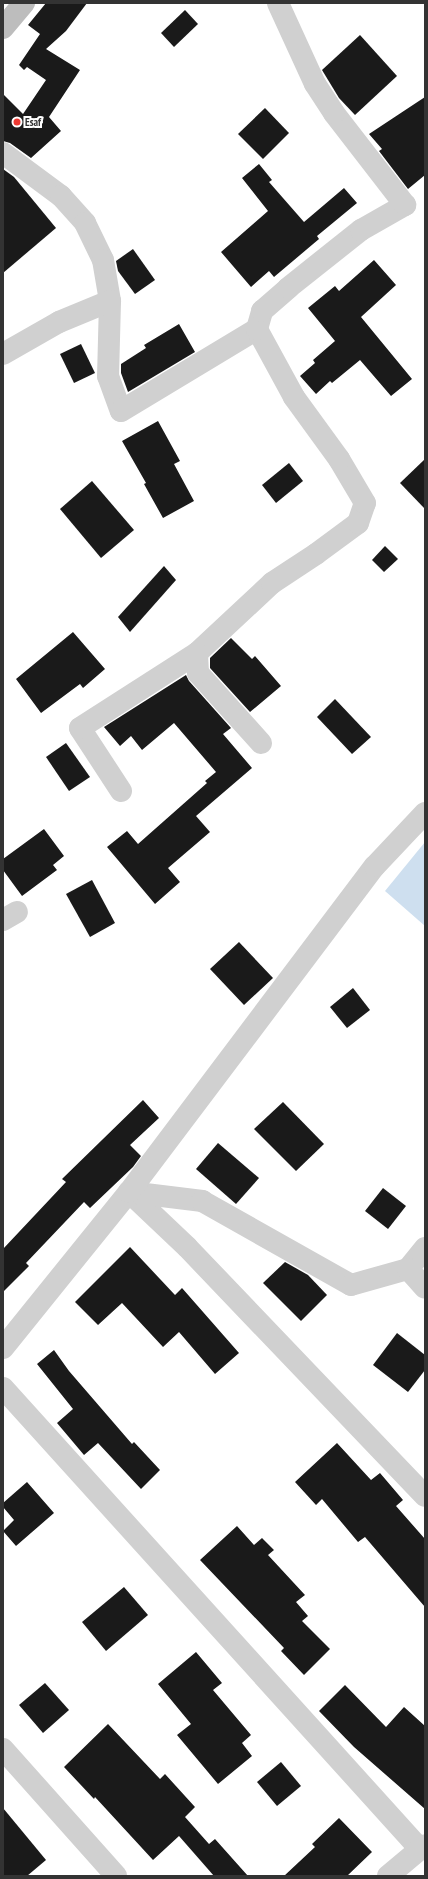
<!DOCTYPE html>
<style>
body{margin:0}
#map{position:relative;width:428px;height:1879px;overflow:hidden;background:#fff;font-family:"PT Sans Narrow",sans-serif}
div>[style]{position:absolute}
.water>*{inset:0;background:#cedfef}
.building>*{inset:0;background:#1a1a1a}
.street>*{height:22px;margin:-11px;padding:0 11px;transform-origin:11px;border-radius:11px;background:#d0d0d0}
.secondary>*{height:22px;margin:-11px;padding:0 11px;transform-origin:11px;border-radius:11px;background:#bdbdbd}
.dots>*{width:11px;height:11px;translate:-50% -50%;box-sizing:border-box;border:2px solid #fff;border-radius:50%}
span{translate:-50% -50%;white-space:nowrap;text-align:center;line-height:1.15;-webkit-text-stroke:4px #fff;paint-order:stroke}
.poi-label{font-size:11px;color:#333;font-weight:700}
.left{translate:0 -50%;text-align:left}
.frame{position:absolute;inset:0;border:4px solid #333;pointer-events:none}
</style>
<div id="map">
<div class="water">
<i style="clip-path:polygon(425px 842px,425px 926px,385px 891px)"></i>
</div>
<div class="building">
<i style="clip-path:polygon(46px 3px,87px 3px,66px 31px,46px 49px,80px 70px,49px 117px,61px 131px,31px 158px,10px 143px,3px 141px,3px 94px,23px 114px,46px 80px,27px 67px,24px 70px,19px 65px,40px 34px,28px 25px)"></i>
<i style="clip-path:polygon(185px 10px,198px 24px,174px 47px,161px 33px)"></i>
<i style="clip-path:polygon(360px 35px,397px 76px,355px 115px,339px 98px,322px 70px)"></i>
<i style="clip-path:polygon(425px 97px,425px 175px,408px 189px,379px 151px,382px 149px,369px 134px)"></i>
<i style="clip-path:polygon(265px 108px,289px 133px,263px 159px,238px 134px)"></i>
<i style="clip-path:polygon(259px 164px,272px 180px,269px 182px,304px 222px,344px 188px,357px 203px,317px 236px,319px 239px,274px 277px,269px 271px,251px 287px,221px 252px,268px 211px,242px 178px)"></i>
<i style="clip-path:polygon(3px 169px,14px 177px,56px 228px,3px 273px)"></i>
<i style="clip-path:polygon(133px 249px,155px 280px,135px 294px,118px 271px,116px 261px)"></i>
<i style="clip-path:polygon(374px 260px,396px 285px,361px 317px,412px 379px,391px 396px,360px 360px,332px 383px,330px 381px,316px 394px,300px 376px,315px 363px,313px 360px,335px 341px,308px 308px,335px 286px,339px 291px)"></i>
<i style="clip-path:polygon(179px 324px,195px 352px,128px 392px,121px 373px,121px 364px,146px 348px,144px 345px)"></i>
<i style="clip-path:polygon(81px 344px,95px 373px,74px 383px,60px 354px)"></i>
<i style="clip-path:polygon(158px 421px,180px 461px,174px 464px,194px 501px,163px 518px,144px 484px,146px 483px,122px 441px)"></i>
<i style="clip-path:polygon(425px 459px,425px 509px,400px 483px)"></i>
<i style="clip-path:polygon(289px 463px,303px 481px,276px 503px,262px 485px)"></i>
<i style="clip-path:polygon(92px 481px,134px 530px,101px 558px,60px 509px)"></i>
<i style="clip-path:polygon(385px 546px,398px 559px,384px 572px,372px 560px)"></i>
<i style="clip-path:polygon(164px 566px,176px 580px,130px 632px,118px 617px)"></i>
<i style="clip-path:polygon(73px 632px,105px 669px,83px 688px,80px 684px,41px 713px,16px 679px)"></i>
<i style="clip-path:polygon(231px 638px,252px 659px,255px 656px,281px 686px,250px 712px,210px 668px,210px 658px)"></i>
<i style="clip-path:polygon(186px 675px,189px 681px,231px 728px,223px 734px,252px 768px,196px 816px,210px 832px,168px 868px,180px 882px,155px 904px,107px 847px,127px 831px,138px 844px,207px 783px,205px 781px,216px 772px,174px 723px,142px 750px,131px 736px,120px 746px,104px 727px)"></i>
<i style="clip-path:polygon(335px 699px,371px 737px,352px 754px,317px 717px)"></i>
<i style="clip-path:polygon(66px 743px,90px 777px,69px 791px,46px 757px)"></i>
<i style="clip-path:polygon(44px 829px,64px 856px,53px 865px,57px 870px,22px 896px,3px 870px,3px 859px)"></i>
<i style="clip-path:polygon(92px 880px,115px 923px,90px 937px,66px 894px)"></i>
<i style="clip-path:polygon(239px 942px,273px 978px,244px 1005px,210px 969px)"></i>
<i style="clip-path:polygon(353px 988px,370px 1010px,347px 1028px,330px 1007px)"></i>
<i style="clip-path:polygon(143px 1100px,159px 1118px,130px 1145px,141px 1156px,133px 1167px,90px 1208px,84px 1202px,26px 1263px,29px 1266px,3px 1292px,3px 1249px,66px 1182px,62px 1179px)"></i>
<i style="clip-path:polygon(283px 1102px,324px 1144px,296px 1171px,254px 1129px)"></i>
<i style="clip-path:polygon(218px 1143px,259px 1178px,236px 1204px,196px 1169px)"></i>
<i style="clip-path:polygon(383px 1188px,406px 1206px,388px 1229px,365px 1211px)"></i>
<i style="clip-path:polygon(130px 1247px,175px 1295px,182px 1288px,239px 1353px,215px 1374px,179px 1332px,163px 1347px,122px 1303px,98px 1325px,75px 1302px)"></i>
<i style="clip-path:polygon(285px 1262px,308px 1275px,327px 1295px,301px 1321px,263px 1283px)"></i>
<i style="clip-path:polygon(397px 1333px,425px 1355px,425px 1370px,408px 1392px,373px 1365px)"></i>
<i style="clip-path:polygon(54px 1350px,69px 1371px,132px 1444px,134px 1442px,160px 1470px,141px 1489px,98px 1443px,84px 1455px,57px 1423px,73px 1409px,37px 1364px)"></i>
<i style="clip-path:polygon(337px 1443px,371px 1480px,380px 1473px,403px 1500px,396px 1506px,425px 1539px,425px 1607px,365px 1537px,358px 1542px,322px 1499px,316px 1505px,295px 1482px)"></i>
<i style="clip-path:polygon(27px 1482px,54px 1513px,16px 1546px,3px 1531px,14px 1520px,3px 1507px,3px 1503px)"></i>
<i style="clip-path:polygon(237px 1526px,254px 1545px,262px 1538px,274px 1550px,268px 1555px,305px 1595px,296px 1602px,308px 1616px,302px 1621px,330px 1649px,304px 1675px,281px 1651px,284px 1648px,200px 1560px)"></i>
<i style="clip-path:polygon(124px 1587px,148px 1615px,106px 1651px,82px 1622px)"></i>
<i style="clip-path:polygon(196px 1652px,222px 1683px,213px 1690px,251px 1735px,242px 1743px,252px 1756px,218px 1784px,177px 1735px,191px 1724px,158px 1684px)"></i>
<i style="clip-path:polygon(45px 1683px,69px 1710px,43px 1733px,19px 1705px)"></i>
<i style="clip-path:polygon(345px 1685px,386px 1727px,404px 1707px,425px 1726px,425px 1809px,354px 1747px,319px 1711px)"></i>
<i style="clip-path:polygon(108px 1724px,160px 1779px,165px 1774px,195px 1807px,185px 1817px,209px 1844px,215px 1839px,248px 1876px,214px 1876px,179px 1836px,153px 1860px,95px 1797px,94px 1799px,64px 1767px)"></i>
<i style="clip-path:polygon(281px 1762px,301px 1786px,277px 1806px,257px 1782px)"></i>
<i style="clip-path:polygon(3px 1808px,46px 1860px,27px 1876px,3px 1876px)"></i>
<i style="clip-path:polygon(339px 1818px,372px 1852px,347px 1876px,284px 1876px,315px 1847px,312px 1844px)"></i>
</div>
<div class="street">
<i style="left:3px;top:153px;width:72px;rotate:36.6deg"></i>
<i style="left:61px;top:196px;width:36px;rotate:48deg"></i>
<i style="left:85px;top:223px;width:41px;rotate:64.1deg"></i>
<i style="left:103px;top:260px;width:42px;rotate:80.3deg"></i>
<i style="left:110px;top:301px;width:75px;rotate:91.5deg"></i>
<i style="left:108px;top:376px;width:37px;rotate:70deg"></i>
<i style="left:121px;top:411px;width:159px;rotate:-31.1deg"></i>
<i style="left:3px;top:354px;width:64px;rotate:-29.7deg"></i>
<i style="left:59px;top:322px;width:55px;rotate:-22.4deg"></i>
<i style="left:261px;top:743px;width:94px;rotate:-132deg"></i>
<i style="left:198px;top:673px;width:20px;rotate:-93deg"></i>
<i style="left:197px;top:653px;width:103px;rotate:-43deg"></i>
<i style="left:272px;top:583px;width:53px;rotate:-33.4deg"></i>
<i style="left:316px;top:554px;width:52px;rotate:-36.4deg"></i>
<i style="left:358px;top:523px;width:21px;rotate:-71deg"></i>
<i style="left:365px;top:503px;width:51px;rotate:-120.6deg"></i>
<i style="left:339px;top:459px;width:77px;rotate:-126deg"></i>
<i style="left:294px;top:397px;width:77px;rotate:-118.6deg"></i>
<i style="left:257px;top:329px;width:19px;rotate:-74deg"></i>
<i style="left:262px;top:311px;width:35px;rotate:-41deg"></i>
<i style="left:288px;top:288px;width:93px;rotate:-38.5deg"></i>
<i style="left:361px;top:230px;width:51px;rotate:-29.6deg"></i>
<i style="left:405px;top:205px;width:116px;rotate:-127.7deg"></i>
<i style="left:334px;top:113px;width:35px;rotate:-123deg"></i>
<i style="left:315px;top:84px;width:89px;rotate:-114.6deg"></i>
<i style="left:121px;top:791px;width:75px;rotate:-123.1deg"></i>
<i style="left:80px;top:728px;width:139px;rotate:-32.7deg"></i>
<i style="left:3px;top:920px;width:16px;rotate:-30deg"></i>
<i style="left:129px;top:1192px;width:80px;rotate:43.5deg"></i>
<i style="left:187px;top:1247px;width:344px;rotate:46.3deg"></i>
<i style="left:129px;top:1192px;width:74px;rotate:7deg"></i>
<i style="left:202px;top:1201px;width:171px;rotate:29.4deg"></i>
<i style="left:351px;top:1285px;width:59px;rotate:-15.7deg"></i>
<i style="left:425px;top:1248px;width:27px;rotate:129deg"></i>
<i style="left:408px;top:1269px;width:25px;rotate:48deg"></i>
<i style="left:3px;top:1348px;width:201px;rotate:-51.1deg"></i>
<i style="left:129px;top:1192px;width:408px;rotate:-53deg"></i>
<i style="left:375px;top:866px;width:73px;rotate:-46.7deg"></i>
<i style="left:3px;top:1388px;width:622px;rotate:47.87deg"></i>
<i style="left:3px;top:1749px;width:170px;rotate:48.3deg"></i>
<i style="left:388px;top:1876px;width:48px;rotate:-40deg"></i>
</div>
<div class="secondary">
<i style="left:3px;top:28px;width:33px;rotate:-50deg"></i>
</div>
<div class="dots">
<i style="left:17px;top:122px;background:#ed3932"></i>
</div>
<div class="poi-label">
<span class="left" style="left:25px;top:122px">Esaf</span>
</div>
<div class="frame"></div>
</div>
